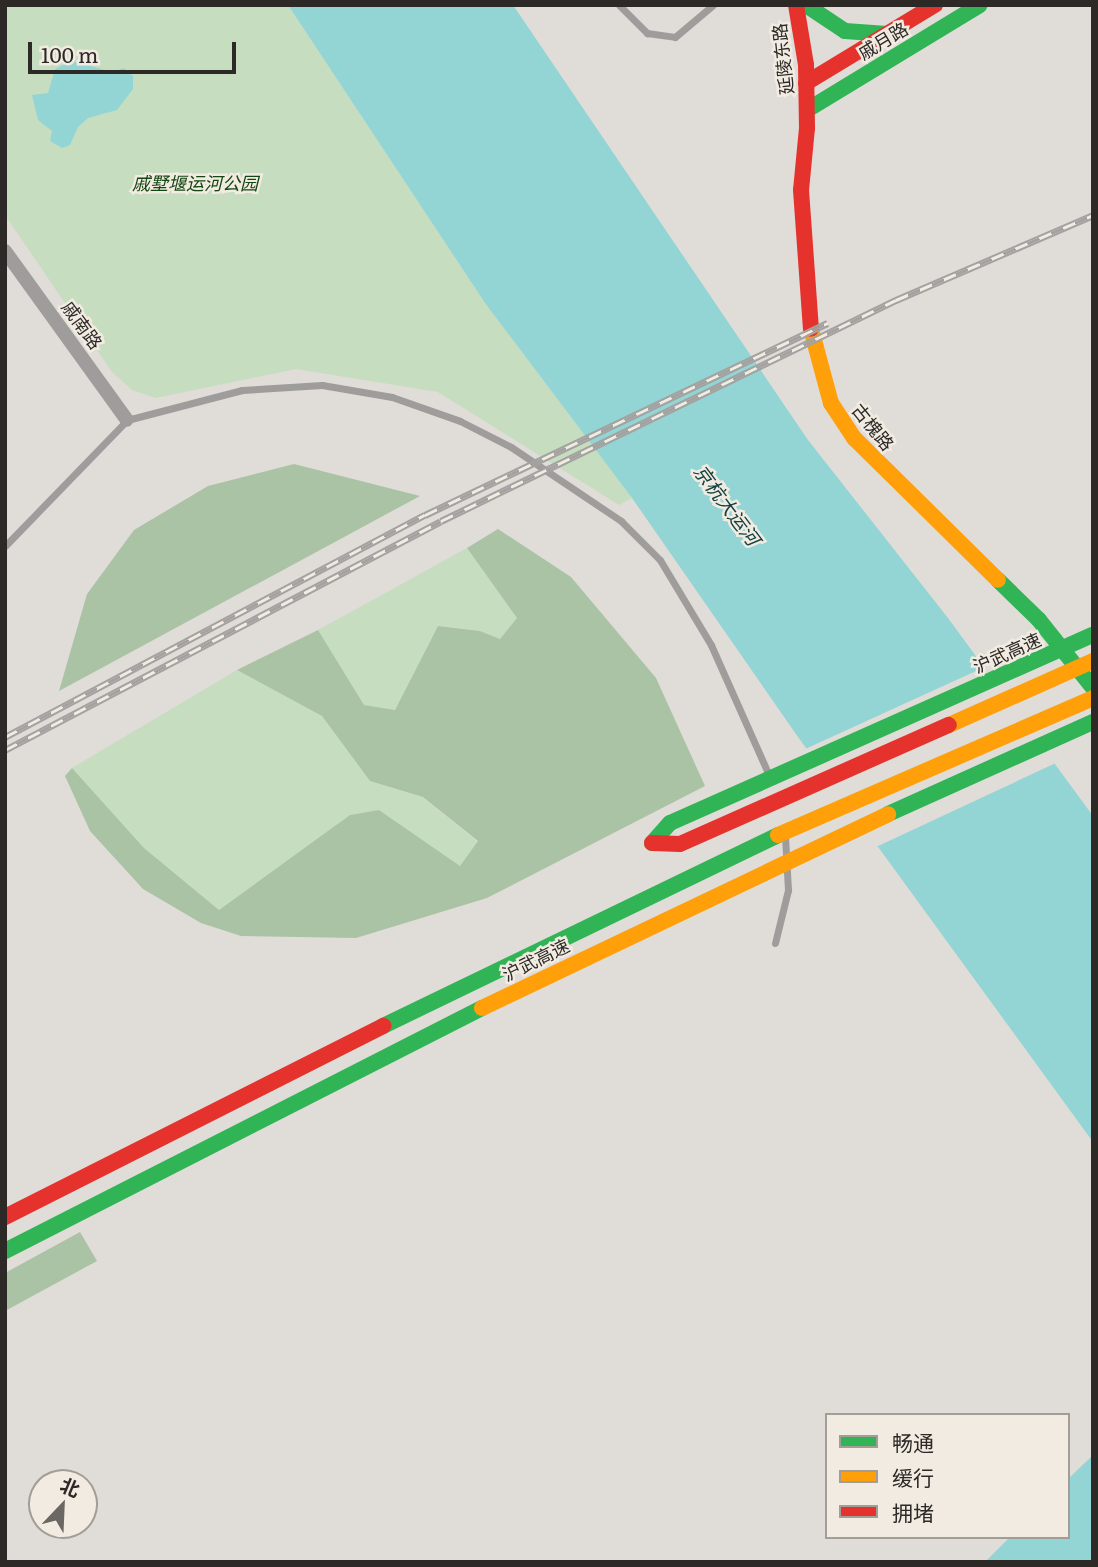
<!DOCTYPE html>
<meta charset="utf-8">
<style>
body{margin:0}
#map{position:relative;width:1098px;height:1567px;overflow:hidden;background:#e0dcd8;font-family:Literata,"Noto Sans SC",serif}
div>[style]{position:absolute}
.green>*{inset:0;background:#c6ddc0}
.forest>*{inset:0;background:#abc3a5}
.water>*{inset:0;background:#93d5d4}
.pier>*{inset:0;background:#e0dcd8}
.lane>*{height:7px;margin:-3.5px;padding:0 3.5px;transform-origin:3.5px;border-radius:3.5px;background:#9f9d9c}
.street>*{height:14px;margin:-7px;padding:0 7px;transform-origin:7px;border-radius:7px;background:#9f9d9c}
.fast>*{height:16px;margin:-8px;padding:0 8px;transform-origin:8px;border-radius:8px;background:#30b455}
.slow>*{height:16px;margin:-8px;padding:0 8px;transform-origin:8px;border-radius:8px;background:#ff9f0a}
.jam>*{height:16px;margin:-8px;padding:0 8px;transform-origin:8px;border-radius:8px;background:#e5322d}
.rail>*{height:7px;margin-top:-3.5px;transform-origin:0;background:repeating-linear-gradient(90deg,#f1ebe1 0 13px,#a4a2a0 0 26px);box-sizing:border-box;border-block:2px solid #a4a2a0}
.fast-bridge>*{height:16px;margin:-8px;padding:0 8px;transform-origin:8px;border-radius:8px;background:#30b455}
.slow-bridge>*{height:16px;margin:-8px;padding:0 8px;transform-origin:8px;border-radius:8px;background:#ff9f0a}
.jam-bridge>*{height:16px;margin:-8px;padding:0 8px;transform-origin:8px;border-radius:8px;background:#e5322d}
span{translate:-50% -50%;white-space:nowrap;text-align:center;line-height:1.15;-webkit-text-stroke:5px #f1ebe1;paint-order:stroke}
.street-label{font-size:18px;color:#2c2926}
.park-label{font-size:18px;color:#144613;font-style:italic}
.water-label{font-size:19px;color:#134041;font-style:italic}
.frame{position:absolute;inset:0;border:7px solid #2c2926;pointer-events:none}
.legend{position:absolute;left:825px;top:1413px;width:245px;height:126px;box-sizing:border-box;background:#f1ebe1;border:2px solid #a29d96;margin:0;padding:9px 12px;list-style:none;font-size:21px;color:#2c2926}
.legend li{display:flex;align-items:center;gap:14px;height:35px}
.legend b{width:35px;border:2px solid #a29d96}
.north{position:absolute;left:28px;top:1469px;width:70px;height:70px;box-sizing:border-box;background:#f1ebe1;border:2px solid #a29d96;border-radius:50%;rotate:23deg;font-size:19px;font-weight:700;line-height:28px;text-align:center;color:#2c2926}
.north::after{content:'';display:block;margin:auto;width:24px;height:32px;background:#6b6864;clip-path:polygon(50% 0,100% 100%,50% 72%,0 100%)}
.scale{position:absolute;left:28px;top:42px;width:208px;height:32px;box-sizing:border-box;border:4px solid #2c2926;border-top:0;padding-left:9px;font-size:21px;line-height:24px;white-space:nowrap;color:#2c2926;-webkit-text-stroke:5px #f1ebe1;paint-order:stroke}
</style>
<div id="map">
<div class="green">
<i style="clip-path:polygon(5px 5px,288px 5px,485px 303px,632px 498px,619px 505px,438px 392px,296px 369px,156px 398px,132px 390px,112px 372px,5px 215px)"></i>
<i style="clip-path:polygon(467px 548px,517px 618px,500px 639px,480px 631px,438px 626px,395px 710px,364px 705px,318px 630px)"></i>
<i style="clip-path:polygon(237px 670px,322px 716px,370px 781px,423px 797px,478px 842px,460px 867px,379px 810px,350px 815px,219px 910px,144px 848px,72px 768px)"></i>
</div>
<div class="forest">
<i style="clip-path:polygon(294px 464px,420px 496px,59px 691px,87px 594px,134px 530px,208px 486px)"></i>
<i style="clip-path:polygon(498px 529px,571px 577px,656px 678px,705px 786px,487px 898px,356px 938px,241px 936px,201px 923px,143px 889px,90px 831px,65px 776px,72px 768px,144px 848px,219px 910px,350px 815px,379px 810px,460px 866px,478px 841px,423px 797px,370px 781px,322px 716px,237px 670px,318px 630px,364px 705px,395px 710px,438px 626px,480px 631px,500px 639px,517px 618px,467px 548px)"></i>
<i style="clip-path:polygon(80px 1232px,97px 1261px,5px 1311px,5px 1273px)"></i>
</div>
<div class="water">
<i style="clip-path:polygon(288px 5px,513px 5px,808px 440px,948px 618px,1093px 816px,1093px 1142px,798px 737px,632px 498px,485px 303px)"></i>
<i style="clip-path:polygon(72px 61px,112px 72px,124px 68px,133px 76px,133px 89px,117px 110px,88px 118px,78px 127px,70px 145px,62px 148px,50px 141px,52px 131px,38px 120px,32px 95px,48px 93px,55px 69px)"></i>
<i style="clip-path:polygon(1093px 1455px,1093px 1562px,985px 1562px,1010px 1537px,1068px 1537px,1068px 1479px)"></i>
</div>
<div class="pier">
<i style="clip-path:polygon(987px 666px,1058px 762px,876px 847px,803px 750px)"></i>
</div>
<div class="lane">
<i style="left:619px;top:5px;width:40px;rotate:45deg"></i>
<i style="left:647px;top:33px;width:28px;rotate:8deg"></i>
<i style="left:675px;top:37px;width:50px;rotate:-40.1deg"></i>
<i style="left:5px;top:546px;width:175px;rotate:-45.9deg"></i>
<i style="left:127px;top:420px;width:119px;rotate:-14.6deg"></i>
<i style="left:242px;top:390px;width:80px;rotate:-3.6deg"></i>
<i style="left:322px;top:385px;width:71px;rotate:9.7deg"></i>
<i style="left:392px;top:397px;width:72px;rotate:19.4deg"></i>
<i style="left:460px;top:421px;width:57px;rotate:27deg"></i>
<i style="left:511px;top:447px;width:133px;rotate:33.9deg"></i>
<i style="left:621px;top:521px;width:55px;rotate:45deg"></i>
<i style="left:660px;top:560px;width:99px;rotate:59deg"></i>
<i style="left:711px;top:645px;width:142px;rotate:66deg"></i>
<i style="left:775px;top:943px;width:55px;rotate:-76.2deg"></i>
<i style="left:788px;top:890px;width:53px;rotate:-93.2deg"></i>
</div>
<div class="street">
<i style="left:5px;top:251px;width:208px;rotate:54.2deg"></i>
</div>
<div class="fast">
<i style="left:806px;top:5px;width:47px;rotate:33.7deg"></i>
<i style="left:845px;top:31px;width:42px;rotate:4.1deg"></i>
<i style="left:807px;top:110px;width:202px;rotate:-31.3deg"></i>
<i style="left:998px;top:580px;width:57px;rotate:44.3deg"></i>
<i style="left:1039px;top:620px;width:87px;rotate:51.5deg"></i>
</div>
<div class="slow">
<i style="left:811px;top:329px;width:77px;rotate:74.9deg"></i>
<i style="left:831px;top:403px;width:42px;rotate:56.7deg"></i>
<i style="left:854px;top:438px;width:202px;rotate:44.6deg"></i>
</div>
<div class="jam">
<i style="left:796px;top:5px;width:61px;rotate:80.5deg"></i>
<i style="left:806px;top:65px;width:63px;rotate:89.1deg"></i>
<i style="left:807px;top:128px;width:62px;rotate:95.5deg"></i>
<i style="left:801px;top:190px;width:139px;rotate:85.9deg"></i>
<i style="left:806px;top:83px;width:151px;rotate:-31.2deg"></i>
</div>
<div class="rail">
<i style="left:5px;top:737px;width:475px;rotate:-27.9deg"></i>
<i style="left:425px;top:515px;width:446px;rotate:-25.5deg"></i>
<i style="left:5px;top:750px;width:492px;rotate:-27.7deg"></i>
<i style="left:441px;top:521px;width:506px;rotate:-25.91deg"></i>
<i style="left:896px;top:300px;width:215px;rotate:-23.3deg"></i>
</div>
<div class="fast-bridge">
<i style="left:888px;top:814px;width:225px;rotate:-24.2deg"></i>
<i style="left:652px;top:843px;width:27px;rotate:-48deg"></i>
<i style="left:670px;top:823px;width:463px;rotate:-24deg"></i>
<i style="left:383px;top:1026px;width:439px;rotate:-25.8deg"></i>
<i style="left:5px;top:1251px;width:535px;rotate:-27deg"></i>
</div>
<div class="slow-bridge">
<i style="left:949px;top:725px;width:158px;rotate:-24deg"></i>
<i style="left:778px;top:835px;width:344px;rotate:-23.5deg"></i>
<i style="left:482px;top:1008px;width:450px;rotate:-25.5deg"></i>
</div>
<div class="jam-bridge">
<i style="left:652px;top:843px;width:28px;rotate:2deg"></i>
<i style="left:680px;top:844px;width:294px;rotate:-23.9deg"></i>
<i style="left:5px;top:1217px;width:424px;rotate:-26.8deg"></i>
</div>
<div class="street-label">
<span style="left:883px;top:41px;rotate:-31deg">戚月路</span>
<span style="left:783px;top:59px;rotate:-96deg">延陵东路</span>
<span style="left:82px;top:325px;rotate:54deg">戚南路</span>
<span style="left:873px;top:427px;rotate:51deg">古槐路</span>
<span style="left:1007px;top:653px;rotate:-24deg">沪武高速</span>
<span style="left:536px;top:960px;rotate:-26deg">沪武高速</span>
</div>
<div class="park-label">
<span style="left:195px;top:183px">戚墅堰运河公园</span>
</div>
<div class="water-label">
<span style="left:727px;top:505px;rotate:53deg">京杭大运河</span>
</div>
<div class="frame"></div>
<ul class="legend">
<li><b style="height:9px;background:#30b455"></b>畅通</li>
<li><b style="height:9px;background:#ff9f0a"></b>缓行</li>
<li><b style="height:9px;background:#e5322d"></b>拥堵</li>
</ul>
<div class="north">北</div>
<div class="scale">100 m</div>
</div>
